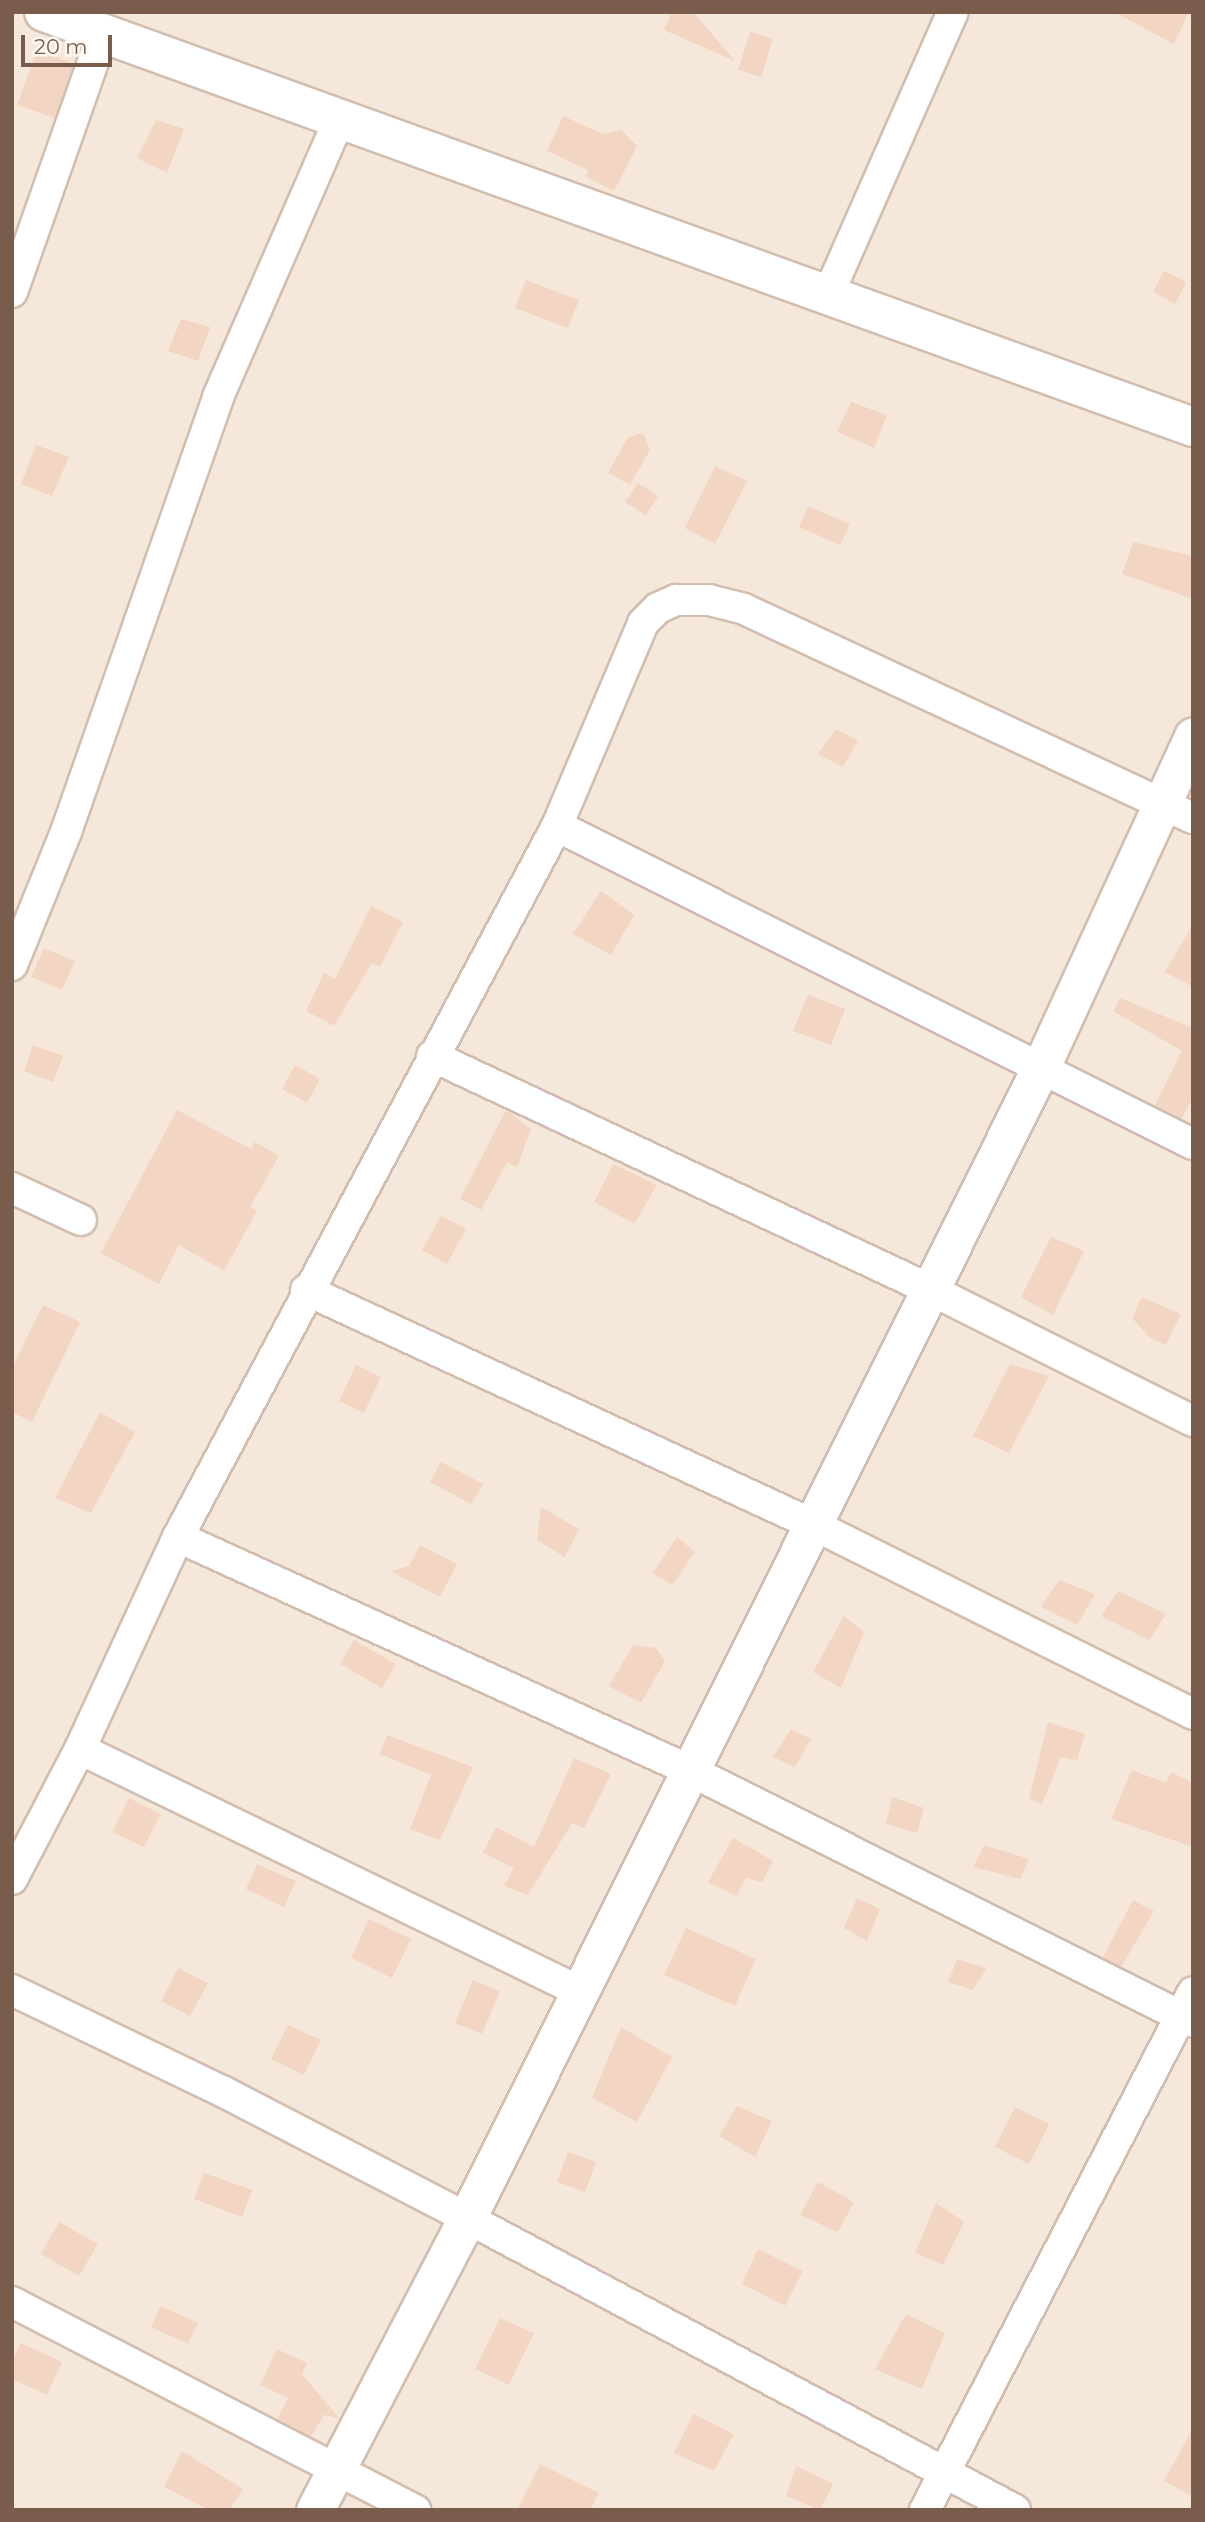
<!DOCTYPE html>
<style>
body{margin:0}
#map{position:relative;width:1205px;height:2522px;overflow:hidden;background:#fdf6ec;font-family:Montserrat,sans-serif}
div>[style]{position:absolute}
.residential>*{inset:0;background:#f5e8da}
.building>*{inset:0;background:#f3d5c3}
.roads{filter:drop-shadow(2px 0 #d1beb0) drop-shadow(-2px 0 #d1beb0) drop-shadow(0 2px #d1beb0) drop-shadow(0 -2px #d1beb0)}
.minor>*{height:30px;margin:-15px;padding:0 15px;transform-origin:15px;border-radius:15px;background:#fff}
.tertiary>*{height:37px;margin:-18.5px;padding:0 18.5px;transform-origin:18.5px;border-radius:18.5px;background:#fff}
.secondary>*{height:38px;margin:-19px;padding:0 19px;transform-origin:19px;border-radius:19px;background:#fff}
span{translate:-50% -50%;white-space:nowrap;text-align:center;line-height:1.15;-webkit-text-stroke:6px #fffaf3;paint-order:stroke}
.frame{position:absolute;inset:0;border:14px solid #7a5c4d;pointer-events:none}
.scale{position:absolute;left:21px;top:35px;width:91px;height:32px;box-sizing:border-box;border:4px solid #7a5c4d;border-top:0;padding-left:9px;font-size:21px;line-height:24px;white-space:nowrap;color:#7a5c4d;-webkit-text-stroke:5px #fffaf3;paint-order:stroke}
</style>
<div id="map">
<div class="residential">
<i style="clip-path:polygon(12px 12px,1193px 12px,1193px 2510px,12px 2510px)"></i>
</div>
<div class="building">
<i style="clip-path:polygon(672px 12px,693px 12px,735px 61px,664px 30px)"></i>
<i style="clip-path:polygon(1114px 12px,1189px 12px,1174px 44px)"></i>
<i style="clip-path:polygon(750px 32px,773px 39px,761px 77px,738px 70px)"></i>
<i style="clip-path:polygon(37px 50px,74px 64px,55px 118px,17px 105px)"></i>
<i style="clip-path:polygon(563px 116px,603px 134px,621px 130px,637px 146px,614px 191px,586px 177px,588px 170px,547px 151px)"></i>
<i style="clip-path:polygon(156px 120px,184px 129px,167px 173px,137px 158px)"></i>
<i style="clip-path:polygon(1164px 271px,1186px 282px,1175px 304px,1153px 292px)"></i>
<i style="clip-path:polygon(526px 280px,579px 300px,568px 328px,515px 308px)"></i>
<i style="clip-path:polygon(181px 319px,210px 327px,198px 361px,168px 351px)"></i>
<i style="clip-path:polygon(851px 402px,887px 415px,874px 448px,837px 432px)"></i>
<i style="clip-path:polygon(643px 433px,650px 450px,630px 485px,608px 473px,628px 437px)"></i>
<i style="clip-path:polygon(36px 445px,69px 457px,52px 496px,21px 484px)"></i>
<i style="clip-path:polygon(715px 466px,747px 481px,715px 544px,685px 528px)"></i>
<i style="clip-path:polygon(638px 483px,658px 496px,646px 515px,625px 502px)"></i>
<i style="clip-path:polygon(808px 506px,850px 524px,840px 545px,799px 527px)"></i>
<i style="clip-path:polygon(1133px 542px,1193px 556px,1193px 599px,1122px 574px)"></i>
<i style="clip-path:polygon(836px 729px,858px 741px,843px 767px,818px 754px)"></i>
<i style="clip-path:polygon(601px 891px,634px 915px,611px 955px,573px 934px)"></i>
<i style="clip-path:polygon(371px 906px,403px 922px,380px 967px,372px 963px,334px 1026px,306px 1011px,324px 973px,335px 979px)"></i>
<i style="clip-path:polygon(1193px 924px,1193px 987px,1165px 972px)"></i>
<i style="clip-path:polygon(44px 948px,75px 961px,62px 990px,31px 977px)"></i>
<i style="clip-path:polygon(808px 995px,845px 1009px,831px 1045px,793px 1031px)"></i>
<i style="clip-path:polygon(1120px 998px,1193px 1028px,1193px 1098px,1181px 1119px,1155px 1105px,1182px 1051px,1113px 1011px)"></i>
<i style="clip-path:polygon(33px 1045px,63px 1056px,53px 1082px,24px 1071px)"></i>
<i style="clip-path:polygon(295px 1065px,320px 1079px,307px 1103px,282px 1089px)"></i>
<i style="clip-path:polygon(177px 1110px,251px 1149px,255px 1142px,279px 1156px,250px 1207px,257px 1211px,224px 1271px,179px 1245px,159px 1284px,101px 1253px)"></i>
<i style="clip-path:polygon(506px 1110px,531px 1129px,517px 1167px,507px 1163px,481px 1210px,460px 1199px)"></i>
<i style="clip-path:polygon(613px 1164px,657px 1185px,634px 1224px,594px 1202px)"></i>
<i style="clip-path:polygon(441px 1216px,466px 1229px,447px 1264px,422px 1250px)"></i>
<i style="clip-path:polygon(1051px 1237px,1084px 1251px,1053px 1315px,1021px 1297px)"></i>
<i style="clip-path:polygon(1142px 1297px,1181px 1314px,1166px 1345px,1150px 1338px,1132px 1318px)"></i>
<i style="clip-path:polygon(43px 1305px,80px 1322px,32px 1422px,12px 1412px,12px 1368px)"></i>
<i style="clip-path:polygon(1010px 1364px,1049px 1376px,1009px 1453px,973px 1436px)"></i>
<i style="clip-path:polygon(356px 1365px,381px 1377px,364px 1413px,339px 1401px)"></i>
<i style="clip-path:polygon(100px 1412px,135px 1432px,91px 1513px,55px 1498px)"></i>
<i style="clip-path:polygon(441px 1462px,483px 1484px,471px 1504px,430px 1482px)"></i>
<i style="clip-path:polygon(541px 1507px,579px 1529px,565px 1557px,537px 1540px)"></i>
<i style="clip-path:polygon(677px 1537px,695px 1552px,672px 1585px,653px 1573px)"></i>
<i style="clip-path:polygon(420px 1545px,457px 1564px,440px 1597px,390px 1571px,409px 1566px)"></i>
<i style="clip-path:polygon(1059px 1580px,1095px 1594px,1077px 1625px,1041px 1607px)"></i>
<i style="clip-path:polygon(1118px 1591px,1166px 1614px,1149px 1640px,1101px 1616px)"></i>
<i style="clip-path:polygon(844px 1616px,864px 1632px,841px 1688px,813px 1672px)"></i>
<i style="clip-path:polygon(354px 1640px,396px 1664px,382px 1688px,340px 1664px)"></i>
<i style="clip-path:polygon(633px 1645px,656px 1648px,665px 1661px,641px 1703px,609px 1686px)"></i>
<i style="clip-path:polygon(1048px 1722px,1085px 1734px,1077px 1760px,1061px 1757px,1042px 1804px,1029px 1799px)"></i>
<i style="clip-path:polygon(791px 1729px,811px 1739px,795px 1767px,773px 1757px)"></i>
<i style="clip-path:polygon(387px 1735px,473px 1767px,440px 1840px,410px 1829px,431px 1775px,380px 1754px)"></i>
<i style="clip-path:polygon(574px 1758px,611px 1774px,584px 1828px,572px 1823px,528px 1895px,504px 1886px,514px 1868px,483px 1853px,496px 1827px,534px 1847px)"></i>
<i style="clip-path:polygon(1132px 1770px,1166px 1783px,1171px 1772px,1193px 1783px,1193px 1847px,1111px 1819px)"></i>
<i style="clip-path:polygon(892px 1797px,924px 1808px,917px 1833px,886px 1824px)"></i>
<i style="clip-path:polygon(129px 1798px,161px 1814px,144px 1847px,112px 1832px)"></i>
<i style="clip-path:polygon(733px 1838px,773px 1861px,762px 1882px,746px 1878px,736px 1896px,708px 1882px)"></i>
<i style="clip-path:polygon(984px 1845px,1029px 1859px,1020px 1879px,973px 1867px)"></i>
<i style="clip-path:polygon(257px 1864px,296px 1881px,284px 1907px,246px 1889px)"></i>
<i style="clip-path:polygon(857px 1898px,880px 1909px,867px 1941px,844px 1928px)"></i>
<i style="clip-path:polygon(1133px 1900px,1154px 1911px,1121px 1967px,1103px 1957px)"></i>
<i style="clip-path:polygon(369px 1919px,411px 1939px,392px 1978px,351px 1958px)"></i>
<i style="clip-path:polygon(686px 1928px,756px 1959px,735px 2006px,664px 1975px)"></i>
<i style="clip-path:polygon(957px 1959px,987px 1968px,973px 1990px,948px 1982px)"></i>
<i style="clip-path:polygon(178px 1968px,208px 1983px,190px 2016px,161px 2001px)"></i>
<i style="clip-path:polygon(473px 1980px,500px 1991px,482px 2034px,455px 2023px)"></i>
<i style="clip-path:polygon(288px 2025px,321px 2040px,304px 2075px,271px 2059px)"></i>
<i style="clip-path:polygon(621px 2027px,672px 2057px,637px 2122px,592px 2098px)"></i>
<i style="clip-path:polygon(737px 2106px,772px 2121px,755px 2157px,719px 2136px)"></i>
<i style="clip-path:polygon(1015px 2107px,1049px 2124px,1029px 2164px,995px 2147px)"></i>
<i style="clip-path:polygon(568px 2152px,596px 2162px,585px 2192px,557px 2182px)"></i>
<i style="clip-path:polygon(204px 2173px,252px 2190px,242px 2217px,194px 2199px)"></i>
<i style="clip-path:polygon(818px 2182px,854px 2202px,838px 2232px,800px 2215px)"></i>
<i style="clip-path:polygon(936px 2203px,964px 2222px,943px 2265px,915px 2253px)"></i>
<i style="clip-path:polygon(59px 2222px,98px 2244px,79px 2276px,41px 2254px)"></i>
<i style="clip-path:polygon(758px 2249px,803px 2271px,785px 2306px,742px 2284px)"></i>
<i style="clip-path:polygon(161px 2306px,198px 2323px,188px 2344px,151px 2327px)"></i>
<i style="clip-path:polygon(906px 2314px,945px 2333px,922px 2389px,875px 2369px)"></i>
<i style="clip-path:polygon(500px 2318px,534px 2333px,509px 2385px,475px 2369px)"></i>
<i style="clip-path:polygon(21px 2343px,62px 2362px,47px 2395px,12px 2379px,12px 2362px)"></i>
<i style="clip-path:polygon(277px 2349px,307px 2363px,302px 2374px,339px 2418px,324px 2415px,311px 2437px,277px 2419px,288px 2398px,260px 2385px)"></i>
<i style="clip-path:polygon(693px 2414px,734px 2434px,714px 2471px,674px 2453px)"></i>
<i style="clip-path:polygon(1193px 2428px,1193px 2497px,1164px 2481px)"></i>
<i style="clip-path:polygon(182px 2451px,243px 2489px,229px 2510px,209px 2510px,164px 2487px)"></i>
<i style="clip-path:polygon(540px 2464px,599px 2493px,590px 2510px,517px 2510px)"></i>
<i style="clip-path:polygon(796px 2466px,833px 2484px,820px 2510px,786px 2496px)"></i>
</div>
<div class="roads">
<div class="minor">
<i style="left:12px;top:292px;width:275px;rotate:-70.6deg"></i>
<i style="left:828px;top:295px;width:309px;rotate:-66.2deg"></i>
<i style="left:557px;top:826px;width:711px;rotate:26.57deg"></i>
<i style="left:12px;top:965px;width:144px;rotate:-67.9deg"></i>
<i style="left:66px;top:832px;width:461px;rotate:-70.7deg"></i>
<i style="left:218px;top:397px;width:305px;rotate:-66.4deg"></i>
<i style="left:432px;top:1056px;width:551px;rotate:25.12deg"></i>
<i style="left:931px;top:1290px;width:293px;rotate:26.6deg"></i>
<i style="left:12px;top:1188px;width:76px;rotate:24.9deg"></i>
<i style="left:306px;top:1290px;width:560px;rotate:24.83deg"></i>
<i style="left:814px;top:1525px;width:424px;rotate:26.5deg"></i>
<i style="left:178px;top:1537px;width:562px;rotate:24.51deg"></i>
<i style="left:689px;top:1770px;width:563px;rotate:26.57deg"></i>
<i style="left:80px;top:1749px;width:555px;rotate:25.87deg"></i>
<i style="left:12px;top:1879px;width:147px;rotate:-62.4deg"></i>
<i style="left:80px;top:1749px;width:234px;rotate:-65.2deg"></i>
<i style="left:178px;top:1537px;width:806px;rotate:-61.94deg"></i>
<i style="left:557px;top:826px;width:220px;rotate:-67deg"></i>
<i style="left:643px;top:623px;width:21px;rotate:-45deg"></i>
<i style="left:658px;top:608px;width:20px;rotate:-24deg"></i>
<i style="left:676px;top:600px;width:33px"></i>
<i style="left:709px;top:600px;width:36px;rotate:14deg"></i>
<i style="left:744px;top:609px;width:495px;rotate:25deg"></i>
<i style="left:12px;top:1990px;width:235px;rotate:25.7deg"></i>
<i style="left:224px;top:2092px;width:274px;rotate:27.4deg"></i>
<i style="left:467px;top:2218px;width:621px;rotate:28.05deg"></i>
<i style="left:12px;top:2302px;width:454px;rotate:27.3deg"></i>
<i style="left:925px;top:2510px;width:583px;rotate:-62.64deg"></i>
</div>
<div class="tertiary">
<i style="left:315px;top:2510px;width:329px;rotate:-62.5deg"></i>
<i style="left:467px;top:2218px;width:1286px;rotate:-63.49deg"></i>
<i style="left:1041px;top:1067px;width:364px;rotate:-65.3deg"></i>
</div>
<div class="secondary">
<i style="left:44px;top:12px;width:1222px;rotate:19.86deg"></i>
</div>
</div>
<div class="frame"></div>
<div class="scale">20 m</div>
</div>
